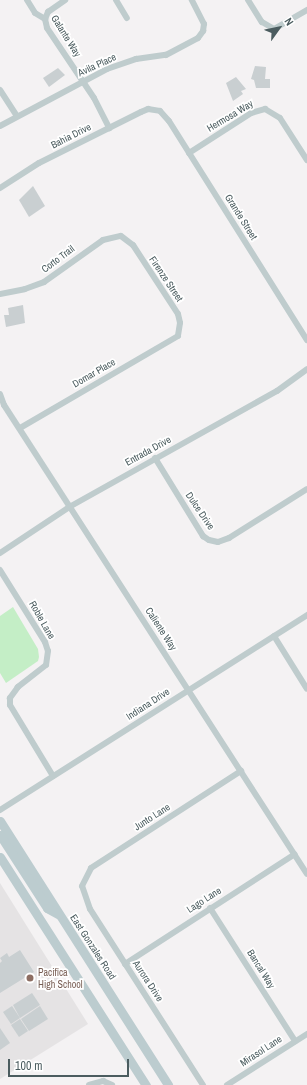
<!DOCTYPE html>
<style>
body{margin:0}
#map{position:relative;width:307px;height:1085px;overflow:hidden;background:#f4f2f3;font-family:"Archivo Narrow",sans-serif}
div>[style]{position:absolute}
.education>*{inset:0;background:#e5e3e4}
.green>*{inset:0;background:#c4eec6}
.building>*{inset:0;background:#c9cfd1}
.minor>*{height:6px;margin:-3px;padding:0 3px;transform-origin:3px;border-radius:3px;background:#bfcccd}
.secondary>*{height:9px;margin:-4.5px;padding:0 4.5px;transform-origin:4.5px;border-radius:4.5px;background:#bccccf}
.dots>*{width:11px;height:11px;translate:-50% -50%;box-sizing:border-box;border:2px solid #fff;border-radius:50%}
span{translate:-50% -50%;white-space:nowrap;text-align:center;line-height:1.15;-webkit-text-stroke:3.5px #fff;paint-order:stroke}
.street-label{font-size:10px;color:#4b5c5f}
.education-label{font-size:10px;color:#785e54}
.left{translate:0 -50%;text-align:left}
.north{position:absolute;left:259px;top:8px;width:40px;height:40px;-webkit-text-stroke:3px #fff;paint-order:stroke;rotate:57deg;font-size:11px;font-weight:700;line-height:16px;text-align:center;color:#4b5c5f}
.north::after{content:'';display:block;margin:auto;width:14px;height:18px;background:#4b5c5f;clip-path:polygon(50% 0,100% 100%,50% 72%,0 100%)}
.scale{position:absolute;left:8px;top:1059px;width:121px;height:18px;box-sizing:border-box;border:2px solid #4b5c5f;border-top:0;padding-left:5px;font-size:12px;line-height:14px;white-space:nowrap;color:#4b5c5f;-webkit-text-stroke:3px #fff;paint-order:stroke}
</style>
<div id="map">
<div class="education">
<i style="clip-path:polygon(0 883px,88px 1024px,0 1079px)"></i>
</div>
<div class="green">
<i style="clip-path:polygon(13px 607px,38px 649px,39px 657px,38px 661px,6px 683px,0 673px,0 616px)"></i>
</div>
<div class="building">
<i style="clip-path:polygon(255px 66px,266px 67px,265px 79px,270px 79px,270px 88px,256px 88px,254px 80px,251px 79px)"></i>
<i style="clip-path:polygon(58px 68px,65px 75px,49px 87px,43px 78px)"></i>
<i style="clip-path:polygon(236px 77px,246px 89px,241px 91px,243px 94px,233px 101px,226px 83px)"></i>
<i style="clip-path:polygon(33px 186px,45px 206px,29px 217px,19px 200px)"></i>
<i style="clip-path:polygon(23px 305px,25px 323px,6px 327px,4px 315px,9px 315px,8px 308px)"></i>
<i style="clip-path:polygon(20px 950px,34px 972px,0 993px,0 963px,2px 961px,0 958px,7px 953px,9px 957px)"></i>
<i style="clip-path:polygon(32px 993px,40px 1005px,20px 1018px,13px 1005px)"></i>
<i style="clip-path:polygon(12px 1006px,20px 1018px,11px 1024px,3px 1012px)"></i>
<i style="clip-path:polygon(40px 1006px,48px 1019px,29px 1031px,21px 1019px)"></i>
<i style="clip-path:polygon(20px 1019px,28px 1031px,19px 1037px,11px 1025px)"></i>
<i style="clip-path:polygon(0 1028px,10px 1043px,0 1050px)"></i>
</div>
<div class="minor">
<i style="left:27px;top:0;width:15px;rotate:58deg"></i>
<i style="left:35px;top:13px;width:12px;rotate:31deg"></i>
<i style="left:45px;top:19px;width:9px;rotate:77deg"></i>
<i style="left:47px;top:28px;width:84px;rotate:56.1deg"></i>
<i style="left:94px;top:98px;width:34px;rotate:63deg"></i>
<i style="left:116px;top:0;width:21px;rotate:59deg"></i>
<i style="left:248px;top:0;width:26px;rotate:58deg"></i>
<i style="left:262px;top:22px;width:14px;rotate:30deg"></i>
<i style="left:274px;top:29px;width:38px;rotate:-30deg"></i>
<i style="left:45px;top:19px;width:8px;rotate:-67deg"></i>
<i style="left:48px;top:12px;width:21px;rotate:-35deg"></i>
<i style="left:0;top:90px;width:31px;rotate:57deg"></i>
<i style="left:0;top:126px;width:121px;rotate:-28deg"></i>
<i style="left:107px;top:69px;width:31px;rotate:-19deg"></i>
<i style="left:136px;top:59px;width:30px;rotate:-8deg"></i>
<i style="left:166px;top:55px;width:36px;rotate:-28deg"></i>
<i style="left:198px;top:38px;width:9px;rotate:-54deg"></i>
<i style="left:203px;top:31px;width:7px;rotate:-82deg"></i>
<i style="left:204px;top:24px;width:27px;rotate:-117deg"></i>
<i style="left:189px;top:153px;width:74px;rotate:-32.8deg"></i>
<i style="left:251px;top:113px;width:15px;rotate:-16deg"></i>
<i style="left:265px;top:109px;width:17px;rotate:31deg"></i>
<i style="left:280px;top:118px;width:50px;rotate:57.3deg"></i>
<i style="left:0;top:188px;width:46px;rotate:-32.7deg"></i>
<i style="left:39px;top:163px;width:114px;rotate:-26.6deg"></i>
<i style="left:141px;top:112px;width:8px;rotate:-23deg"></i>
<i style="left:148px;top:109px;width:12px;rotate:9deg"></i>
<i style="left:160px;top:111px;width:13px;rotate:48deg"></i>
<i style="left:169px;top:121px;width:259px;rotate:57.8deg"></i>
<i style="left:0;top:294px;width:25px;rotate:-11deg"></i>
<i style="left:25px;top:289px;width:20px;rotate:-20deg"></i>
<i style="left:44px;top:282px;width:72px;rotate:-35.4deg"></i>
<i style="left:103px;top:240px;width:18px;rotate:-13deg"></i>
<i style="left:121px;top:236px;width:15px;rotate:37deg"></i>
<i style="left:133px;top:245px;width:82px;rotate:56.9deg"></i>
<i style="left:178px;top:314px;width:9px;rotate:77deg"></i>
<i style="left:180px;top:323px;width:13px;rotate:99deg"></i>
<i style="left:178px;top:336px;width:183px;rotate:149.8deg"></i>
<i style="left:0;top:394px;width:12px;rotate:70deg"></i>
<i style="left:4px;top:405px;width:558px;rotate:57.14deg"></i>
<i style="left:155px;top:458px;width:92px;rotate:58.4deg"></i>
<i style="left:203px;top:536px;width:7px;rotate:34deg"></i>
<i style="left:209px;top:540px;width:9px;rotate:13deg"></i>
<i style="left:218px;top:542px;width:12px;rotate:-20deg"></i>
<i style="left:229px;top:538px;width:92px;rotate:-32.1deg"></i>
<i style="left:0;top:553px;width:85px;rotate:-33.5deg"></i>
<i style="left:71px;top:506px;width:236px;rotate:-29.2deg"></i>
<i style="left:277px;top:391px;width:37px;rotate:-36deg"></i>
<i style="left:0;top:570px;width:85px;rotate:58deg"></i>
<i style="left:45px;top:642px;width:9px;rotate:72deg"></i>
<i style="left:48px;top:651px;width:14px;rotate:98deg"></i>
<i style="left:46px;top:665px;width:36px;rotate:142deg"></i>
<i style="left:18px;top:687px;width:14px;rotate:126deg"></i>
<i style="left:10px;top:698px;width:7px;rotate:90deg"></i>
<i style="left:10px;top:705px;width:83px;rotate:58.8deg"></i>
<i style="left:274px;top:636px;width:62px;rotate:58.1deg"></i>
<i style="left:0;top:810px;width:364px;rotate:-32.4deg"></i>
<i style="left:210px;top:908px;width:158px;rotate:57.4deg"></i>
<i style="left:125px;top:964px;width:202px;rotate:-32.9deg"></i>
<i style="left:89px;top:1085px;width:15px;rotate:-16deg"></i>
<i style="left:103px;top:1081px;width:10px;rotate:24deg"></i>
<i style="left:203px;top:1085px;width:209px;rotate:-122.7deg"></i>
<i style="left:90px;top:909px;width:24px;rotate:-109deg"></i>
<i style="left:82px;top:886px;width:20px;rotate:-63deg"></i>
<i style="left:91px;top:868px;width:179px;rotate:-32.9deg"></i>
<i style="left:227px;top:1085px;width:95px;rotate:-32.5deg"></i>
</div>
<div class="secondary">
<i style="left:0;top:821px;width:313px;rotate:57.5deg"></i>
<i style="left:0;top:835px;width:87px;rotate:57.2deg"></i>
<i style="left:47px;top:908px;width:13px;rotate:29deg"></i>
<i style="left:0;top:857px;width:271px;rotate:57.4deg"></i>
</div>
<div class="dots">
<i style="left:30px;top:978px;background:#8d6e63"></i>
</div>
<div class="street-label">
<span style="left:66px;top:36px;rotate:58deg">Galante Way</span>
<span style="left:97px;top:65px;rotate:-25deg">Avila Place</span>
<span style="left:230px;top:116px;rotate:-31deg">Hermosa Way</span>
<span style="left:71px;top:136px;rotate:-27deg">Bahia Drive</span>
<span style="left:241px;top:217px;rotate:58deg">Grande Street</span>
<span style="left:58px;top:259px;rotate:-37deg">Corto Trail</span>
<span style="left:166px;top:279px;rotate:56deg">Firenze Street</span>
<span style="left:94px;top:373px;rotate:-30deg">Domar Place</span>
<span style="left:148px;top:451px;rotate:-29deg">Entrada Drive</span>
<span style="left:200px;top:511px;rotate:56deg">Dulce Drive</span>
<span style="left:42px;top:620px;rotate:60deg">Roble Lane</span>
<span style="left:161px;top:629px;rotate:57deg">Caliente Way</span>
<span style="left:148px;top:704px;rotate:-33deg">Indiana Drive</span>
<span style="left:152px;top:817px;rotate:-33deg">Junto Lane</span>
<span style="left:204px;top:900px;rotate:-33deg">Lago Lane</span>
<span style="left:93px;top:947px;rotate:57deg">East Gonzales Road</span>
<span style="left:261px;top:969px;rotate:58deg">Bancal Way</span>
<span style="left:148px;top:981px;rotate:57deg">Aurora Drive</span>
<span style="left:261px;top:1051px;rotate:-33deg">Mirasol Lane</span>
</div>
<div class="education-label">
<span class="left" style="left:38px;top:978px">Pacifica<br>High School</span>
</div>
<div class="north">N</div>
<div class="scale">100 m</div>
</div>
